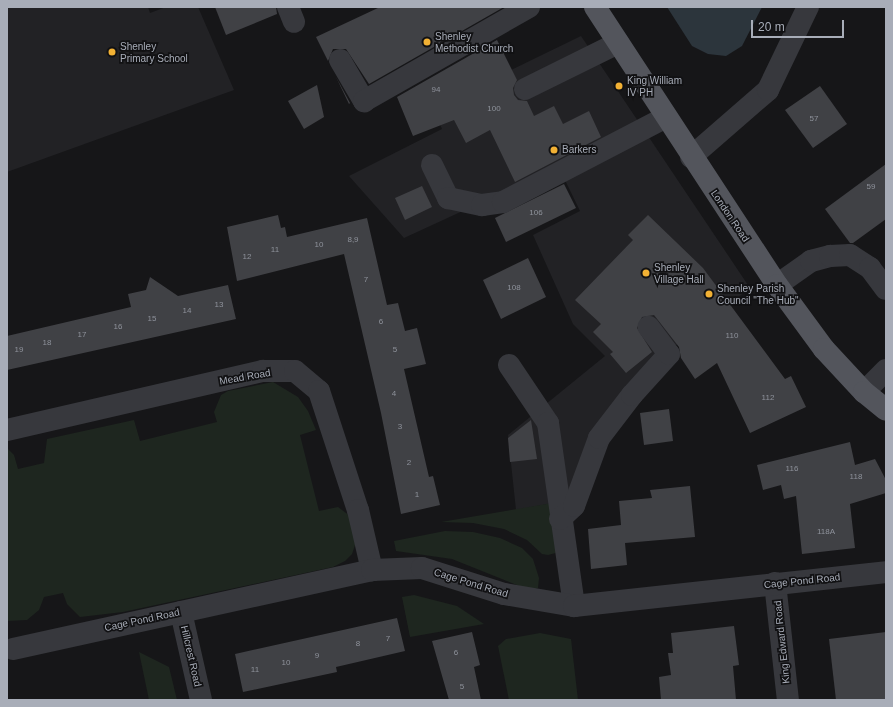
<!DOCTYPE html>
<style>
body{margin:0}
#map{position:relative;width:893px;height:707px;overflow:hidden;background:#161618;font-family:Arial,sans-serif}
div>[style]{position:absolute}
.built>*{inset:0;background:#222225}
.green>*{inset:0;background:#1e261f}
.water>*{inset:0;background:#2c353c}
.building>*{inset:0;background:#404145}
.minor>*{height:22px;margin:-11px;padding:0 11px;transform-origin:11px;border-radius:11px;background:#37383d}
.major>*{height:22px;margin:-11px;padding:0 11px;transform-origin:11px;border-radius:11px;background:#53555c}
.dots>*{width:11px;height:11px;translate:-50% -50%;box-sizing:border-box;border:2px solid #111113;border-radius:50%}
span{translate:-50% -50%;white-space:nowrap;text-align:center;line-height:1.15;-webkit-text-stroke:3.5px #111113;paint-order:stroke}
.number-label{font-size:8px;color:#8e929b}
.number-label span{-webkit-text-stroke-width:0}
.poi-label{font-size:10px;color:#a8adb8}
.left{translate:0 -50%;text-align:left}
.street-label{font-size:10px;color:#a8adb8}
.frame{position:absolute;inset:0;border:8px solid #a8adb8;pointer-events:none}
.scale{position:absolute;left:751px;top:20px;width:93px;height:18px;box-sizing:border-box;border:2px solid #a8adb8;border-top:0;padding-left:5px;font-size:12px;line-height:14px;white-space:nowrap;color:#a8adb8;-webkit-text-stroke:3px #111113;paint-order:stroke}
</style>
<div id="map">
<div class="built">
<i style="clip-path:polygon(7px 7px,148px 7px,150px 13px,166px 7px,198px 7px,234px 90px,7px 172px)"></i>
<i style="clip-path:polygon(581px 36px,750px 288px,652px 364px,569px 500px,516px 510px,508px 435px,605px 356px,573px 324px,533px 235px,580px 211px,564px 178px,467px 209px,404px 238px,349px 176px,442px 129px,433px 108px)"></i>
</div>
<div class="green">
<i style="clip-path:polygon(273px 382px,298px 397px,308px 411px,316px 430px,300px 435px,319px 511px,338px 507px,350px 516px,356px 542px,352px 554px,345px 561px,333px 567px,123px 612px,80px 617px,67px 604px,63px 593px,44px 597px,39px 610px,27px 620px,7px 621px,7px 448px,14px 455px,18px 469px,44px 463px,47px 439px,134px 420px,140px 441px,217px 422px,214px 412px,221px 395px,228px 391px)"></i>
<i style="clip-path:polygon(552px 503px,559px 552px,548px 555px,542px 554px,527px 540px,504px 529px,473px 523px,441px 522px)"></i>
<i style="clip-path:polygon(445px 531px,473px 532px,500px 538px,522px 548px,533px 559px,539px 578px,538px 588px,527px 589px,452px 559px,396px 551px,394px 541px)"></i>
<i style="clip-path:polygon(414px 595px,457px 606px,484px 624px,410px 637px,402px 597px)"></i>
<i style="clip-path:polygon(540px 633px,571px 639px,578px 700px,509px 700px,498px 646px,506px 639px)"></i>
<i style="clip-path:polygon(139px 652px,169px 667px,177px 700px,149px 700px)"></i>
</div>
<div class="water">
<i style="clip-path:polygon(667px 7px,762px 7px,742px 46px,726px 56px,708px 54px,692px 46px)"></i>
</div>
<div class="building">
<i style="clip-path:polygon(215px 7px,276px 7px,277px 14px,226px 35px)"></i>
<i style="clip-path:polygon(380px 7px,504px 7px,369px 84px,346px 49px,333px 49px,328px 61px,316px 37px)"></i>
<i style="clip-path:polygon(497px 40px,517px 80px,513px 88px,514px 95px,518px 100px,527px 101px,534px 116px,554px 106px,563px 124px,589px 111px,601px 137px,515px 182px,490px 130px,466px 143px,454px 120px,413px 136px,397px 97px)"></i>
<i style="clip-path:polygon(336px 77px,350px 103px,349px 104px)"></i>
<i style="clip-path:polygon(317px 85px,324px 117px,304px 129px,288px 101px)"></i>
<i style="clip-path:polygon(820px 86px,847px 124px,813px 148px,785px 110px)"></i>
<i style="clip-path:polygon(886px 164px,886px 219px,853px 243px,850px 243px,825px 209px)"></i>
<i style="clip-path:polygon(564px 184px,576px 208px,506px 242px,495px 218px)"></i>
<i style="clip-path:polygon(422px 186px,432px 207px,405px 220px,395px 198px)"></i>
<i style="clip-path:polygon(278px 215px,281px 228px,285px 227px,287px 237px,367px 218px,387px 305px,398px 303px,405px 331px,417px 328px,426px 364px,404px 369px,429px 477px,433px 476px,440px 505px,401px 514px,381px 413px,344px 254px,237px 281px,227px 227px)"></i>
<i style="clip-path:polygon(648px 215px,703px 268px,785px 379px,791px 376px,806px 407px,750px 433px,717px 363px,695px 379px,681px 358px,679px 347px,654px 315px,642px 317px,637px 328px,652px 352px,626px 373px,610px 354px,613px 352px,593px 332px,601px 324px,575px 300px,633px 240px,628px 235px)"></i>
<i style="clip-path:polygon(528px 258px,546px 297px,501px 319px,483px 280px)"></i>
<i style="clip-path:polygon(150px 277px,178px 296px,228px 285px,236px 319px,7px 370px,7px 336px,131px 307px,128px 294px,146px 290px)"></i>
<i style="clip-path:polygon(669px 409px,673px 441px,644px 445px,640px 413px)"></i>
<i style="clip-path:polygon(531px 420px,537px 459px,510px 462px,508px 438px)"></i>
<i style="clip-path:polygon(850px 442px,855px 465px,875px 459px,886px 480px,886px 493px,850px 504px,855px 548px,802px 554px,796px 496px,784px 499px,781px 485px,763px 490px,757px 465px)"></i>
<i style="clip-path:polygon(690px 486px,695px 537px,625px 543px,627px 565px,591px 569px,588px 529px,621px 525px,619px 501px,652px 498px,650px 490px)"></i>
<i style="clip-path:polygon(397px 618px,405px 651px,336px 667px,337px 672px,243px 692px,235px 654px)"></i>
<i style="clip-path:polygon(734px 626px,739px 665px,733px 666px,736px 700px,661px 700px,659px 677px,671px 675px,668px 653px,673px 653px,671px 633px)"></i>
<i style="clip-path:polygon(472px 632px,480px 665px,474px 667px,481px 700px,449px 700px,432px 641px)"></i>
<i style="clip-path:polygon(886px 632px,886px 700px,836px 700px,829px 639px)"></i>
</div>
<div class="minor">
<i style="left:288px;top:7px;width:16px;rotate:68deg"></i>
<i style="left:340px;top:60px;width:48px;rotate:59.7deg"></i>
<i style="left:364px;top:101px;width:190px;rotate:-29.7deg"></i>
<i style="left:525px;top:89px;width:104px;rotate:-26.3deg"></i>
<i style="left:691px;top:157px;width:102px;rotate:-41deg"></i>
<i style="left:768px;top:90px;width:92px;rotate:-64.3deg"></i>
<i style="left:432px;top:165px;width:37px;rotate:64deg"></i>
<i style="left:448px;top:198px;width:35px;rotate:12deg"></i>
<i style="left:482px;top:205px;width:21px;rotate:-8deg"></i>
<i style="left:503px;top:202px;width:184px;rotate:-27.5deg"></i>
<i style="left:777px;top:285px;width:42px;rotate:-35.2deg"></i>
<i style="left:811px;top:261px;width:20px;rotate:-15deg"></i>
<i style="left:830px;top:256px;width:20px;rotate:-3deg"></i>
<i style="left:850px;top:255px;width:24px;rotate:33deg"></i>
<i style="left:870px;top:268px;width:26px;rotate:53deg"></i>
<i style="left:509px;top:365px;width:70px;rotate:56.1deg"></i>
<i style="left:548px;top:423px;width:185px;rotate:81.9deg"></i>
<i style="left:864px;top:392px;width:31px;rotate:-45deg"></i>
<i style="left:7px;top:430px;width:263px;rotate:-13deg"></i>
<i style="left:263px;top:371px;width:32px"></i>
<i style="left:295px;top:371px;width:31px;rotate:40deg"></i>
<i style="left:319px;top:391px;width:125px;rotate:71.9deg"></i>
<i style="left:358px;top:510px;width:62px;rotate:76.9deg"></i>
<i style="left:560px;top:519px;width:19px;rotate:-43deg"></i>
<i style="left:574px;top:506px;width:72px;rotate:-69.8deg"></i>
<i style="left:599px;top:438px;width:54px;rotate:-52.5deg"></i>
<i style="left:632px;top:395px;width:55px;rotate:-47.9deg"></i>
<i style="left:669px;top:354px;width:34px;rotate:-127deg"></i>
<i style="left:775px;top:583px;width:118px;rotate:83.7deg"></i>
<i style="left:181px;top:612px;width:90px;rotate:77.2deg"></i>
<i style="left:13px;top:649px;width:368px;rotate:-12.4deg"></i>
<i style="left:372px;top:570px;width:50px;rotate:-2.3deg"></i>
<i style="left:422px;top:568px;width:86px;rotate:17.6deg"></i>
<i style="left:504px;top:594px;width:71px;rotate:9.7deg"></i>
<i style="left:574px;top:606px;width:314px;rotate:-6.2deg"></i>
</div>
<div class="major">
<i style="left:595px;top:7px;width:332px;rotate:56.8deg"></i>
<i style="left:777px;top:285px;width:79px;rotate:53.7deg"></i>
<i style="left:824px;top:349px;width:59px;rotate:47.1deg"></i>
<i style="left:864px;top:392px;width:28px;rotate:39deg"></i>
</div>
<div class="dots">
<i style="left:427px;top:42px;background:#f2b134"></i>
<i style="left:112px;top:52px;background:#f2b134"></i>
<i style="left:619px;top:86px;background:#f2b134"></i>
<i style="left:554px;top:150px;background:#f2b134"></i>
<i style="left:646px;top:273px;background:#f2b134"></i>
<i style="left:709px;top:294px;background:#f2b134"></i>
</div>
<div class="number-label">
<span style="left:436px;top:90px">94</span>
<span style="left:494px;top:109px">100</span>
<span style="left:814px;top:119px">57</span>
<span style="left:871px;top:187px">59</span>
<span style="left:536px;top:213px">106</span>
<span style="left:353px;top:240px">8,9</span>
<span style="left:319px;top:245px">10</span>
<span style="left:275px;top:250px">11</span>
<span style="left:247px;top:257px">12</span>
<span style="left:366px;top:280px">7</span>
<span style="left:514px;top:288px">108</span>
<span style="left:219px;top:305px">13</span>
<span style="left:187px;top:311px">14</span>
<span style="left:152px;top:319px">15</span>
<span style="left:381px;top:322px">6</span>
<span style="left:118px;top:327px">16</span>
<span style="left:82px;top:335px">17</span>
<span style="left:732px;top:336px">110</span>
<span style="left:47px;top:343px">18</span>
<span style="left:19px;top:350px">19</span>
<span style="left:395px;top:350px">5</span>
<span style="left:394px;top:394px">4</span>
<span style="left:768px;top:398px">112</span>
<span style="left:400px;top:427px">3</span>
<span style="left:409px;top:463px">2</span>
<span style="left:792px;top:469px">116</span>
<span style="left:856px;top:477px">118</span>
<span style="left:417px;top:495px">1</span>
<span style="left:826px;top:532px">118A</span>
<span style="left:388px;top:639px">7</span>
<span style="left:358px;top:644px">8</span>
<span style="left:456px;top:653px">6</span>
<span style="left:317px;top:656px">9</span>
<span style="left:286px;top:663px">10</span>
<span style="left:255px;top:670px">11</span>
<span style="left:462px;top:687px">5</span>
</div>
<div class="poi-label">
<span class="left" style="left:435px;top:42px">Shenley<br>Methodist Church</span>
<span class="left" style="left:120px;top:52px">Shenley<br>Primary School</span>
<span class="left" style="left:627px;top:86px">King William<br>IV PH</span>
<span class="left" style="left:562px;top:150px">Barkers</span>
<span class="left" style="left:654px;top:273px">Shenley<br>Village Hall</span>
<span class="left" style="left:717px;top:294px">Shenley Parish<br>Council "The Hub"</span>
</div>
<div class="street-label">
<span style="left:730px;top:216px;rotate:56deg">London Road</span>
<span style="left:245px;top:377px;rotate:-10deg">Mead Road</span>
<span style="left:802px;top:581px;rotate:-6deg">Cage Pond Road</span>
<span style="left:471px;top:583px;rotate:17deg">Cage Pond Road</span>
<span style="left:142px;top:620px;rotate:-12deg">Cage Pond Road</span>
<span style="left:782px;top:642px;rotate:-96deg">King Edward Road</span>
<span style="left:191px;top:656px;rotate:77deg">Hillcrest Road</span>
</div>
<div class="frame"></div>
<div class="scale">20 m</div>
</div>
